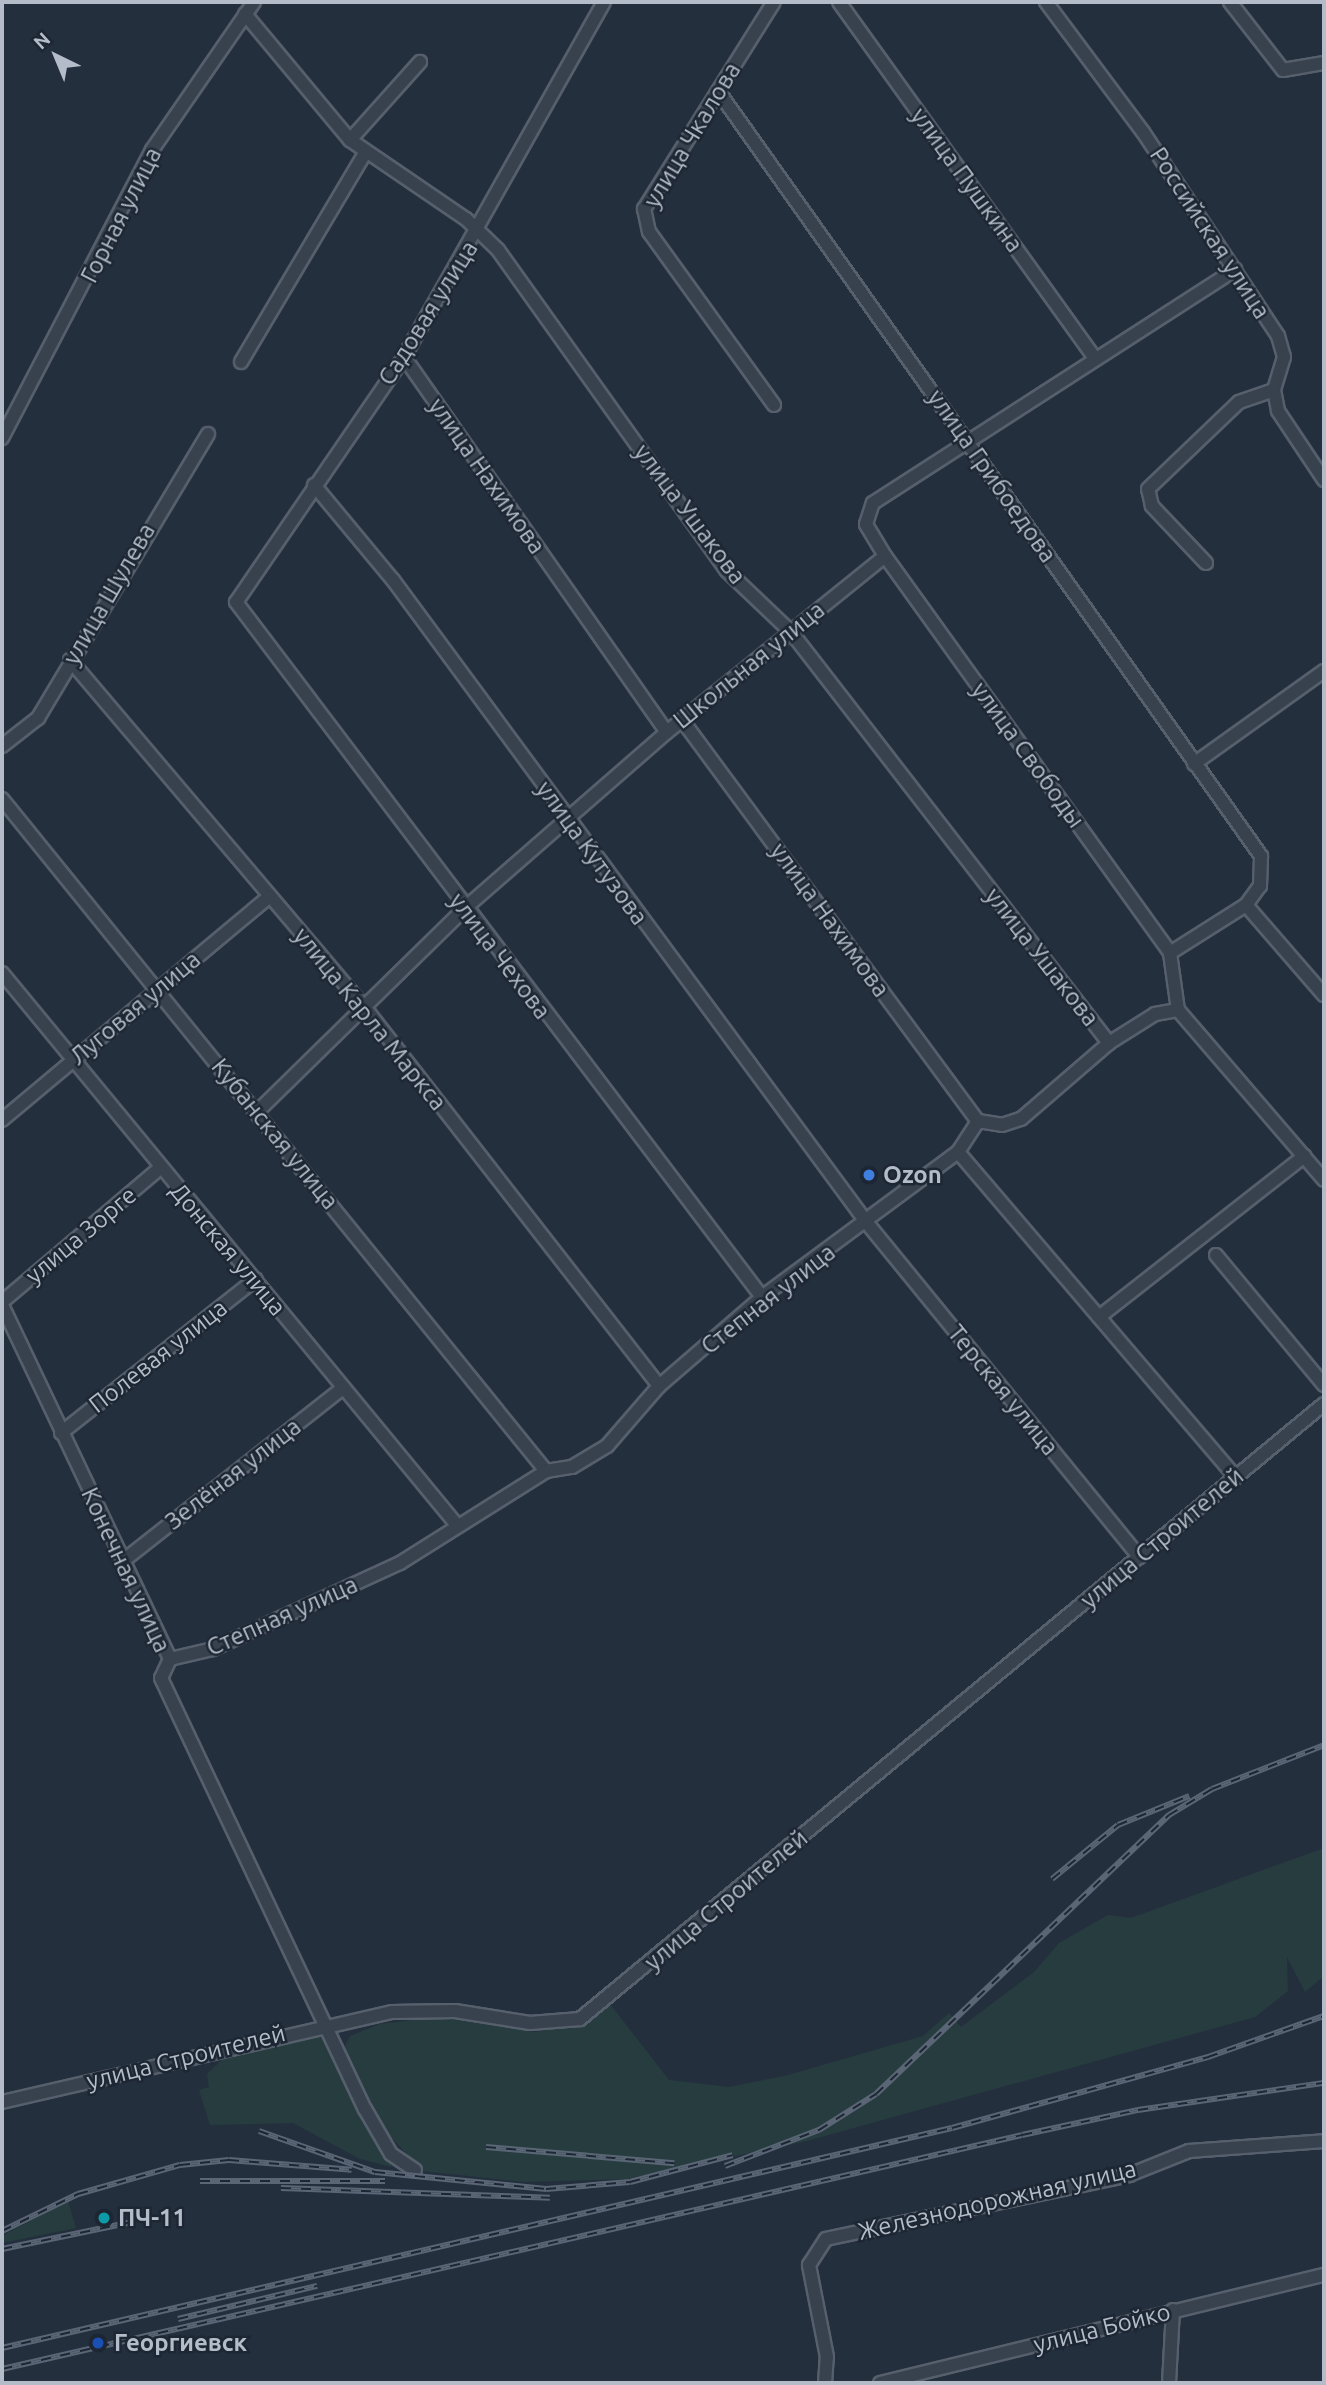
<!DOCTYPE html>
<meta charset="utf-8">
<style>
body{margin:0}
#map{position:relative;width:1326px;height:2385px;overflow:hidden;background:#242f3e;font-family:Ubuntu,sans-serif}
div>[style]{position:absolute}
.green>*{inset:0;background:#263c3f}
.roads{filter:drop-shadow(2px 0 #565f6c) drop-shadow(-2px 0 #565f6c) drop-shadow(0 2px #565f6c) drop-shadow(0 -2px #565f6c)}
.minor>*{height:12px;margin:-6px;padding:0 6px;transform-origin:6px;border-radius:6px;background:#38414e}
.rail>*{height:6px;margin-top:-3px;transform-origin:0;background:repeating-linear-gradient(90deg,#1d2633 0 10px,#5a6575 0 20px);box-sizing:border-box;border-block:2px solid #5a6575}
.dots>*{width:19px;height:19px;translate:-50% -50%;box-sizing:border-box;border:4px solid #1d2633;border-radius:50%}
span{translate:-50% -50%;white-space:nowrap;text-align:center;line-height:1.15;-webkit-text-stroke:5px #1d2633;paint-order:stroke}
.street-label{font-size:24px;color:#b4bcc9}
.poi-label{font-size:24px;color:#b4bcc9;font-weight:700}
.left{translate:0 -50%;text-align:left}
.frame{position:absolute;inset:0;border:4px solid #b4bcc9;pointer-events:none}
.north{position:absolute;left:21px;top:21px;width:70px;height:70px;-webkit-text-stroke:5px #1d2633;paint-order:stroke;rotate:317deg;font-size:19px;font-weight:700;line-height:28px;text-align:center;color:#b4bcc9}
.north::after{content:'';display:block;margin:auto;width:24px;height:32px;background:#b4bcc9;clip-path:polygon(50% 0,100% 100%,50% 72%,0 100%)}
</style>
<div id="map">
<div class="green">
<i style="clip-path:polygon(1324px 1848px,1324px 1976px,1305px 1992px,1287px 1957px,1288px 1991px,1255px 2017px,807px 2141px,627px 2179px,524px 2182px,422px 2171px,381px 2126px,343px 2050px,350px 2036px,380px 2024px,438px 2017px,536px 2032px,598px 2015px,610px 2004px,669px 2080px,729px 2087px,788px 2075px,923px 2036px,949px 2013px,961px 2027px,1034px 1972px,1059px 1943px,1108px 1915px,1131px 1918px)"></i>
<i style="clip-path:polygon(323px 2033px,332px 2049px,392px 2167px,360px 2159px,293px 2123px,210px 2125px,199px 2090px,209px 2087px,207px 2074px,225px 2057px)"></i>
<i style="clip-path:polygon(68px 2201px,76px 2228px,2px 2243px,2px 2236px)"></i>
</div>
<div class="roads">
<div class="minor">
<i style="left:604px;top:2px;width:407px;rotate:119.4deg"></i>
<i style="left:404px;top:357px;width:297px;rotate:124.4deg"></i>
<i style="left:236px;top:602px;width:872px;rotate:52.88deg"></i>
<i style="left:839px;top:2px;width:438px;rotate:54.3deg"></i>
<i style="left:1046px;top:2px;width:162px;rotate:53.3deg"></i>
<i style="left:1143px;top:132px;width:245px;rotate:56.5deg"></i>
<i style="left:1278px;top:336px;width:22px;rotate:74deg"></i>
<i style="left:1284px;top:357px;width:34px;rotate:107deg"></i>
<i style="left:1274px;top:390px;width:21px;rotate:79deg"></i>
<i style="left:1278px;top:411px;width:83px;rotate:56.3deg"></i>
<i style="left:1230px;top:2px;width:86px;rotate:52.1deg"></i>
<i style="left:1283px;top:70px;width:42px;rotate:-9.7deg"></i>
<i style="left:245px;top:14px;width:164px;rotate:50.2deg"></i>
<i style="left:350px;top:140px;width:140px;rotate:34.3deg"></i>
<i style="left:466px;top:219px;width:45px;rotate:44.1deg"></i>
<i style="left:498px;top:250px;width:394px;rotate:54.5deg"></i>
<i style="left:727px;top:571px;width:88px;rotate:43.6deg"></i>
<i style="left:791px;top:632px;width:520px;rotate:52.27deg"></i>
<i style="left:350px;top:140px;width:105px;rotate:-48.1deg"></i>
<i style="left:404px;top:357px;width:458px;rotate:55deg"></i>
<i style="left:241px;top:362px;width:243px;rotate:-59.3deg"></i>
<i style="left:774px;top:405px;width:213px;rotate:-125.8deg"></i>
<i style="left:649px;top:232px;width:24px;rotate:-102deg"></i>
<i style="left:644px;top:209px;width:244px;rotate:-57.9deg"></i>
<i style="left:2px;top:438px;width:325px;rotate:-62.5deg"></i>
<i style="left:152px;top:150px;width:180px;rotate:-55.4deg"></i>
<i style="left:314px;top:485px;width:124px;rotate:50.3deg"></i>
<i style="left:393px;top:580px;width:799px;rotate:53.6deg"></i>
<i style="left:867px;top:1223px;width:431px;rotate:50.8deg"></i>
<i style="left:885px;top:556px;width:489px;rotate:54.3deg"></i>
<i style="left:1206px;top:563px;width:79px;rotate:-133.5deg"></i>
<i style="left:1152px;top:506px;width:17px;rotate:-103deg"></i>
<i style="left:1148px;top:489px;width:126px;rotate:-43.7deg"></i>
<i style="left:1239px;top:402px;width:37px;rotate:-19deg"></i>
<i style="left:70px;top:660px;width:456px;rotate:49.7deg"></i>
<i style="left:365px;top:1008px;width:479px;rotate:52.1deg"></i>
<i style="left:682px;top:720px;width:498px;rotate:53.6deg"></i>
<i style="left:2px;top:746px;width:46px;rotate:-37.9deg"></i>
<i style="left:38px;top:718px;width:331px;rotate:-59.1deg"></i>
<i style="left:1194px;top:764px;width:160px;rotate:-35.6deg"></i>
<i style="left:2px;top:799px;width:865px;rotate:51.01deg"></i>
<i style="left:1246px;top:905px;width:119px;rotate:49.1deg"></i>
<i style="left:2px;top:973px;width:714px;rotate:50.51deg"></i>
<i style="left:1178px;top:1010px;width:224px;rotate:49.3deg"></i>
<i style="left:257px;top:1112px;width:290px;rotate:-44.4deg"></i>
<i style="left:464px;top:909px;width:269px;rotate:-41.1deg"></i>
<i style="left:667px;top:732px;width:280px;rotate:-38.9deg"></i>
<i style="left:885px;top:556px;width:37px;rotate:-121deg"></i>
<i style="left:866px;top:524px;width:22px;rotate:-72deg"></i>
<i style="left:873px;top:503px;width:431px;rotate:-32.8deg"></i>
<i style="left:2px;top:1120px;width:348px;rotate:-39.9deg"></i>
<i style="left:958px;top:1152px;width:428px;rotate:49.5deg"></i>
<i style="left:1216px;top:1255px;width:169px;rotate:50.3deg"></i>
<i style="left:2px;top:1302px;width:207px;rotate:-40.3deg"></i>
<i style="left:2px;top:1305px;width:392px;rotate:64.6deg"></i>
<i style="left:170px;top:1659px;width:21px;rotate:115deg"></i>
<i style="left:161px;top:1678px;width:477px;rotate:64.7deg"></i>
<i style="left:365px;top:2109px;width:52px;rotate:60deg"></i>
<i style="left:391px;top:2154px;width:29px;rotate:34deg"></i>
<i style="left:1099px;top:1317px;width:261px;rotate:-38.1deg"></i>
<i style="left:61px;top:1433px;width:248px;rotate:-38.3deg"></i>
<i style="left:123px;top:1561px;width:280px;rotate:-38.2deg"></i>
<i style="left:170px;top:1659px;width:44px;rotate:-13.1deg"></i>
<i style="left:213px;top:1649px;width:206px;rotate:-24.7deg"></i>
<i style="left:400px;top:1563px;width:173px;rotate:-32.2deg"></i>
<i style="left:546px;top:1471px;width:26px;rotate:-9deg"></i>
<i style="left:572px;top:1467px;width:41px;rotate:-31deg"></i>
<i style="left:607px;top:1446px;width:79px;rotate:-49.1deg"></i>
<i style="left:659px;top:1386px;width:136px;rotate:-40.8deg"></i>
<i style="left:762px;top:1297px;width:244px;rotate:-36.5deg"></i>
<i style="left:958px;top:1152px;width:37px;rotate:-57deg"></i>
<i style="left:978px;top:1121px;width:24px;rotate:9deg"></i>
<i style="left:1002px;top:1125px;width:20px;rotate:-18deg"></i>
<i style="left:1021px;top:1119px;width:116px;rotate:-40.8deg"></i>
<i style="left:1109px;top:1043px;width:54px;rotate:-32.2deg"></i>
<i style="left:1155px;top:1014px;width:23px;rotate:-10deg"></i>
<i style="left:1178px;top:1010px;width:58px;rotate:-98deg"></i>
<i style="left:1170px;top:953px;width:90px;rotate:-32.3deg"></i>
<i style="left:1246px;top:905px;width:24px;rotate:-54deg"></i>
<i style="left:1260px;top:886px;width:30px;rotate:-88deg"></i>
<i style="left:1261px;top:856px;width:938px;rotate:-125.37deg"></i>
<i style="left:2px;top:2102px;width:400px;rotate:-13deg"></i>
<i style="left:392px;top:2012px;width:63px;rotate:-0.9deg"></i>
<i style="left:455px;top:2011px;width:76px;rotate:9.1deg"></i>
<i style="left:530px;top:2023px;width:50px;rotate:-4.6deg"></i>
<i style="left:580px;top:2019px;width:965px;rotate:-39.58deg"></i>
<i style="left:825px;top:2383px;width:26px;rotate:-86deg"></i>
<i style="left:827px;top:2357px;width:94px;rotate:-101.1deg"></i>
<i style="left:809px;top:2265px;width:31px;rotate:-57deg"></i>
<i style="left:826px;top:2239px;width:310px;rotate:-11.9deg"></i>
<i style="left:1129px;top:2175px;width:65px;rotate:-21.8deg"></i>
<i style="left:1189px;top:2151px;width:135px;rotate:-4.2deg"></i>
<i style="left:880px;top:2383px;width:457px;rotate:-13.7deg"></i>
<i style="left:1169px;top:2383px;width:73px;rotate:-86.9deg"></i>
</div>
</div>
<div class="rail">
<i style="left:1052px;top:1879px;width:85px;rotate:-39.3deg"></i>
<i style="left:1118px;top:1825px;width:77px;rotate:-22.2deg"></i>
<i style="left:259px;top:2131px;width:123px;rotate:19.5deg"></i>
<i style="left:375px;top:2172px;width:172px;rotate:5.7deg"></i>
<i style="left:546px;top:2189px;width:84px;rotate:-4.8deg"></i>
<i style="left:630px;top:2182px;width:106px;rotate:-14.7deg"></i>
<i style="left:486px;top:2147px;width:189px;rotate:4.9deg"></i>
<i style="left:725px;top:2166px;width:101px;rotate:-21deg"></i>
<i style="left:819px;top:2130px;width:67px;rotate:-32.3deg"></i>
<i style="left:876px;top:2094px;width:405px;rotate:-43.6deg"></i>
<i style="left:1169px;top:1815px;width:50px;rotate:-31.2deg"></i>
<i style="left:1212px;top:1789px;width:120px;rotate:-21.4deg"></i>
<i style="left:200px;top:2181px;width:185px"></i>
<i style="left:281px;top:2188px;width:269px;rotate:2.1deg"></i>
<i style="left:2px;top:2231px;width:85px;rotate:-26deg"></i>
<i style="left:78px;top:2194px;width:106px;rotate:-15.9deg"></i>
<i style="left:180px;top:2165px;width:49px;rotate:-5.8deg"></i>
<i style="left:229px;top:2160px;width:123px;rotate:4.6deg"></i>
<i style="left:2px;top:2249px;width:133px;rotate:-11.7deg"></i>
<i style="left:178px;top:2319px;width:143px;rotate:-13.4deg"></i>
<i style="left:2px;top:2348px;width:975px;rotate:-13.04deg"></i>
<i style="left:952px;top:2128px;width:266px;rotate:-15.5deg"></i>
<i style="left:1208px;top:2057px;width:123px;rotate:-19.5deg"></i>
<i style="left:2px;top:2369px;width:1046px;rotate:-12.92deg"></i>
<i style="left:1022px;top:2135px;width:119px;rotate:-12.2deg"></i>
<i style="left:1138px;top:2110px;width:188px;rotate:-8.3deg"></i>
</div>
<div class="dots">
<i style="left:869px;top:1175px;background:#3f7fe0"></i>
<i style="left:104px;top:2218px;background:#0f9aa8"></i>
<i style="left:98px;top:2343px;background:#1a4fb4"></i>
</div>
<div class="street-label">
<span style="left:692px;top:135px;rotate:-59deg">улица Чкалова</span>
<span style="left:967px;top:180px;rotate:54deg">улица Пушкина</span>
<span style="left:121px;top:215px;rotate:-63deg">Горная улица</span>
<span style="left:1210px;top:233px;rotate:57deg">Российская улица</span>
<span style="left:428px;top:313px;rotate:-58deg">Садовая улица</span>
<span style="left:487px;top:476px;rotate:55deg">улица Нахимова</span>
<span style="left:992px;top:476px;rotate:55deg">улица Грибоедова</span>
<span style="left:690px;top:514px;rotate:53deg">улица Ушакова</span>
<span style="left:109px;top:594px;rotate:-60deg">улица Шулева</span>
<span style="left:749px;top:665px;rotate:-39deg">Школьная улица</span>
<span style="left:1028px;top:755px;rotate:54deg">улица Свободы</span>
<span style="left:592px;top:853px;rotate:54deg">улица Кутузова</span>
<span style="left:830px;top:920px;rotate:54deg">улица Нахимова</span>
<span style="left:500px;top:956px;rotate:53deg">улица Чехова</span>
<span style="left:1042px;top:957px;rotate:52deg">улица Ушакова</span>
<span style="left:135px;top:1008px;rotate:-40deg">Луговая улица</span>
<span style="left:370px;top:1019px;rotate:51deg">улица Карла Маркса</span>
<span style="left:275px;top:1134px;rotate:51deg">Кубанская улица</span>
<span style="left:81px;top:1235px;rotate:-40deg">улица Зорге</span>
<span style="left:228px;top:1249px;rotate:50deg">Донская улица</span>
<span style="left:768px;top:1299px;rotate:-38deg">Степная улица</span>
<span style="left:158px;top:1356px;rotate:-38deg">Полевая улица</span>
<span style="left:1003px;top:1390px;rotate:51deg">Терская улица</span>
<span style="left:233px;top:1474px;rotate:-38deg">Зелёная улица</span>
<span style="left:1162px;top:1538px;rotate:-40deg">улица Строителей</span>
<span style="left:126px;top:1570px;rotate:65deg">Конечная улица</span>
<span style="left:282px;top:1616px;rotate:-24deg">Степная улица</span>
<span style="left:726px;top:1900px;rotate:-40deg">улица Строителей</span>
<span style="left:186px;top:2057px;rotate:-14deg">улица Строителей</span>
<span style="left:997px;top:2200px;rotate:-13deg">Железнодорожная улица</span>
<span style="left:1102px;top:2328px;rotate:-14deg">улица Бойко</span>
</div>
<div class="poi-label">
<span class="left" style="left:883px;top:1175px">Ozon</span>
<span class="left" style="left:118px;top:2218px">ПЧ-11</span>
<span class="left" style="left:114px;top:2343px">Георгиевск</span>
</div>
<div class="frame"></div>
<div class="north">N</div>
</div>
